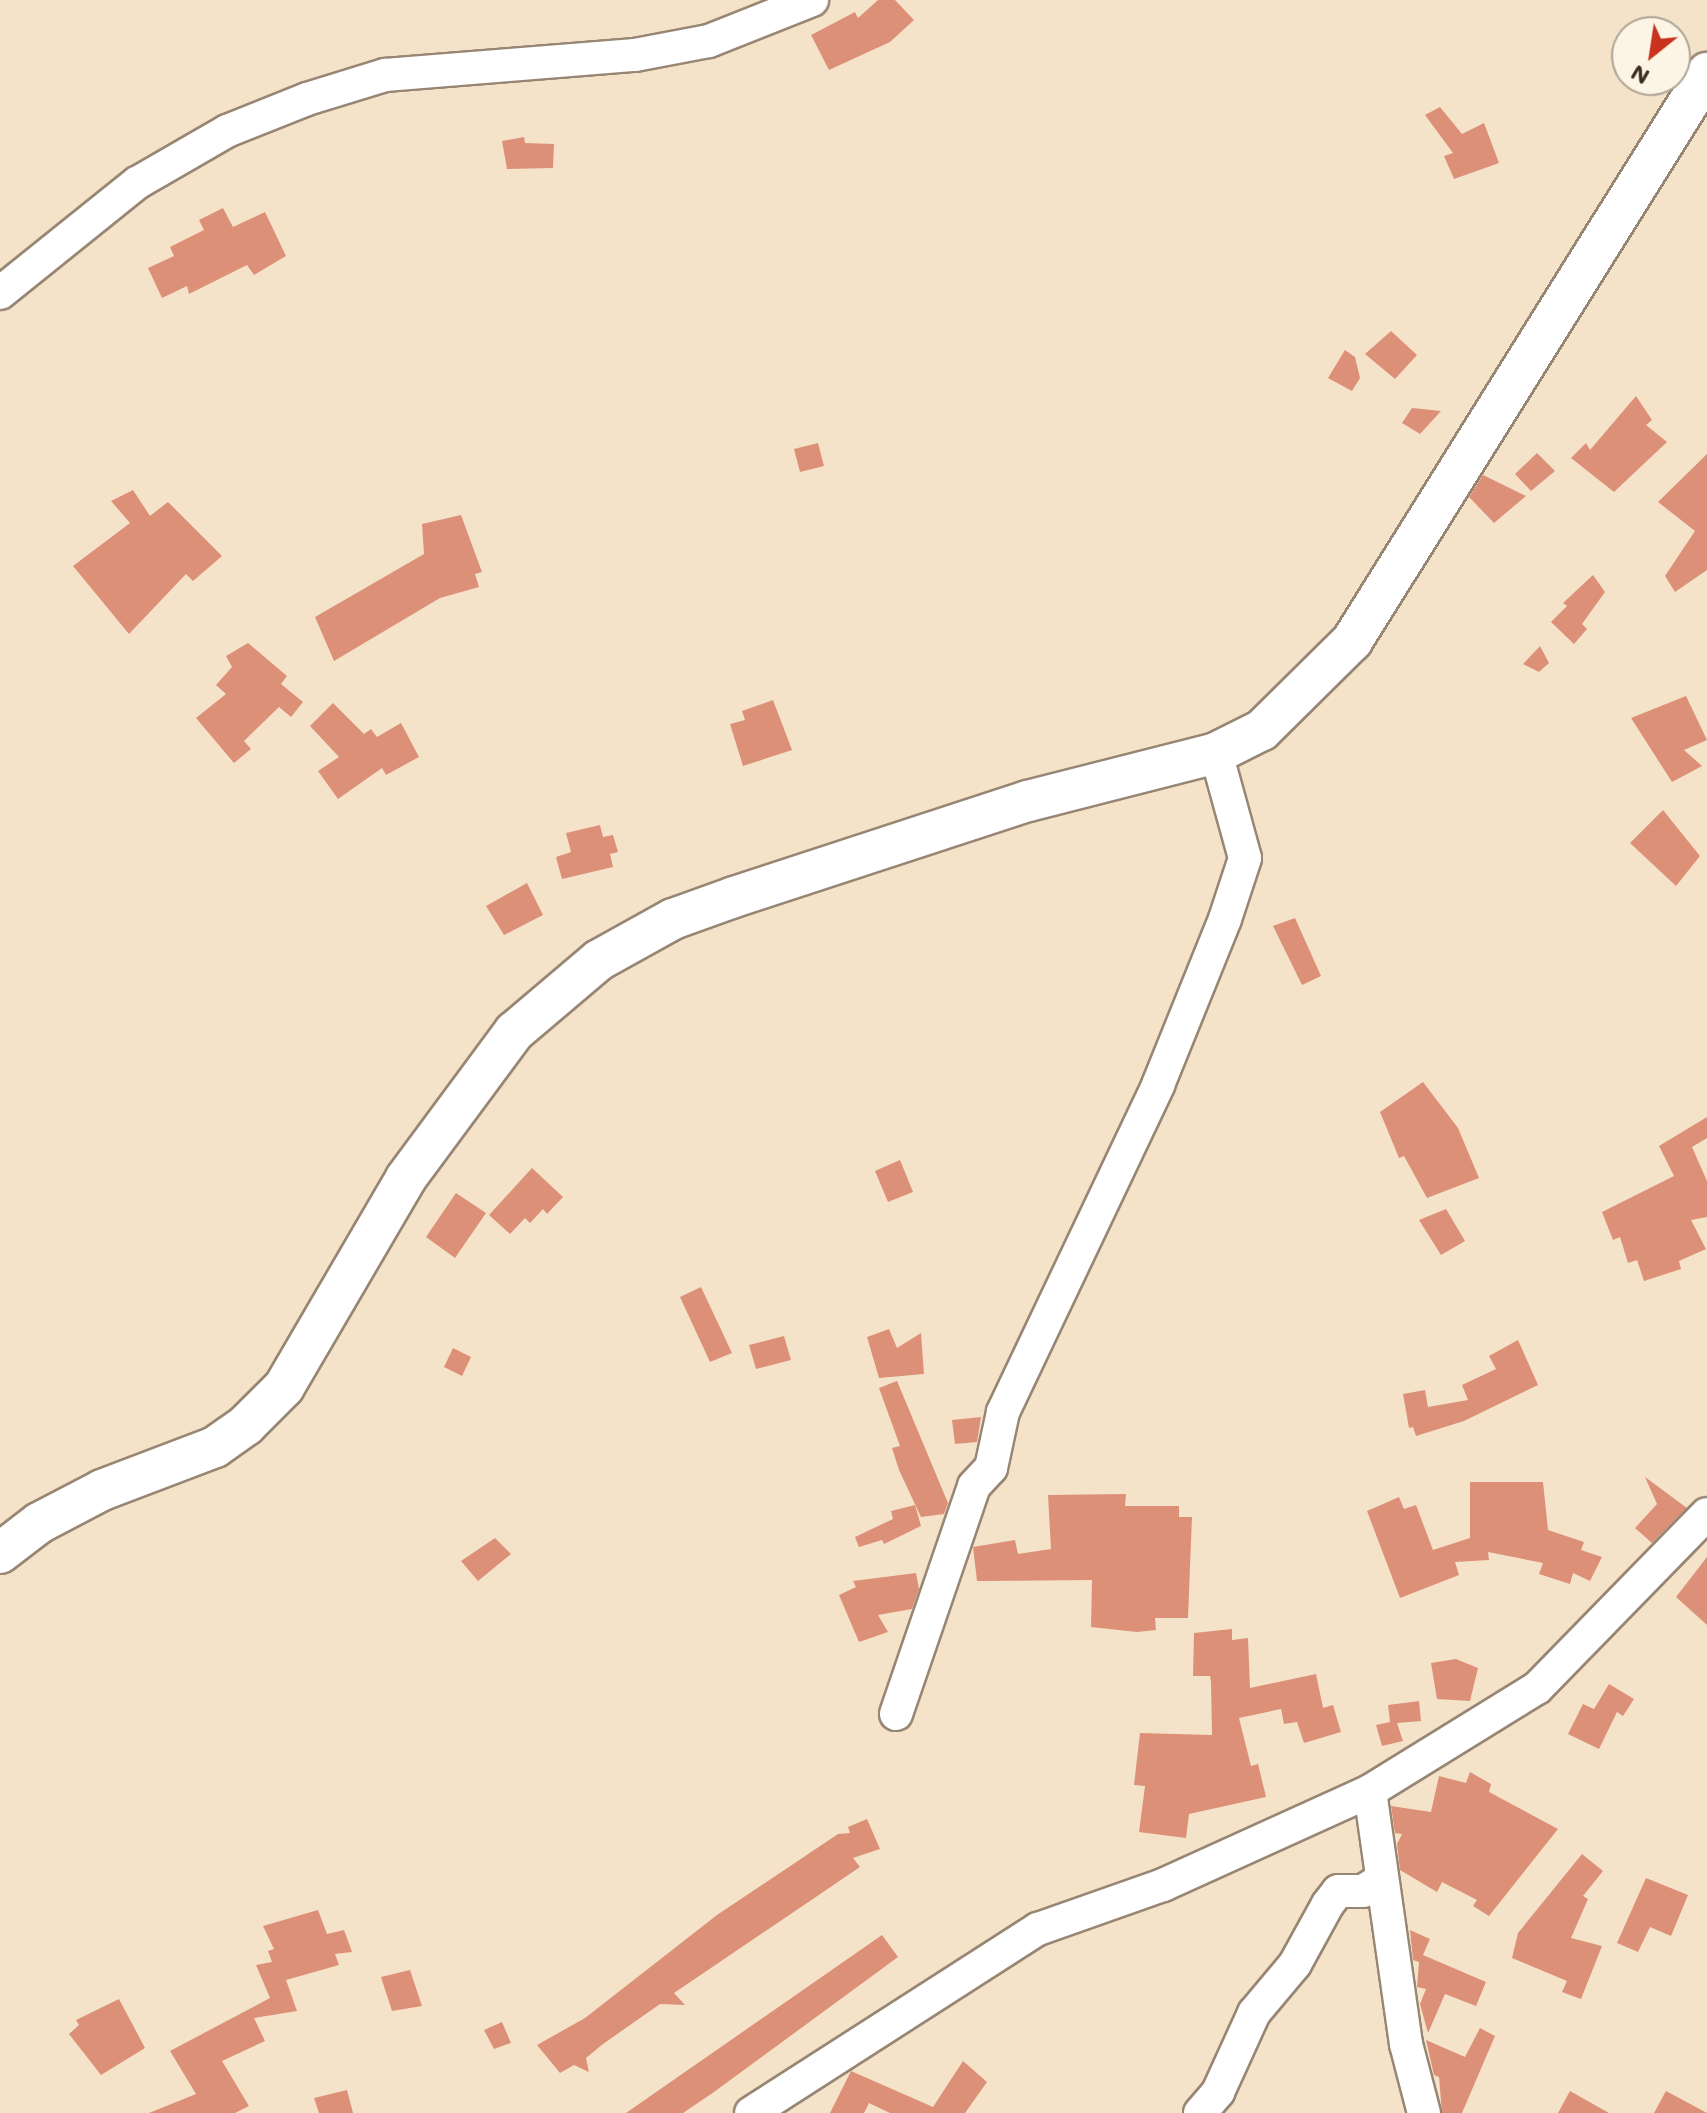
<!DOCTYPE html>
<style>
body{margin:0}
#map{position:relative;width:1707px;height:2113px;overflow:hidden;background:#f5e3c9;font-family:Mali,sans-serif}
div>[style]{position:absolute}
.building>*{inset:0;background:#dd9078}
.roads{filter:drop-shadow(2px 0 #988674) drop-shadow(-2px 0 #988674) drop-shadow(0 2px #988674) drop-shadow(0 -2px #988674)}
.minor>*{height:32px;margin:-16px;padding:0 16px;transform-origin:16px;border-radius:16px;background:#fff}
.major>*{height:40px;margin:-20px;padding:0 20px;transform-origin:20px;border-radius:20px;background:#fff}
span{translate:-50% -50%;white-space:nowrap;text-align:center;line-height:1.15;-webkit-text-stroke:7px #fcf5e5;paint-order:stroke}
.north{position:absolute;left:1611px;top:16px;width:80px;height:80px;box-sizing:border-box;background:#fcf5e5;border:2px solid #afa495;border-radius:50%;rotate:210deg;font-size:22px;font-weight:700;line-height:32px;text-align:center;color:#3b2a1e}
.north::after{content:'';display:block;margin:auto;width:28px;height:36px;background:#c8321e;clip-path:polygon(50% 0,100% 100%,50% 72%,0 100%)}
</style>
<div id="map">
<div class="building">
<i style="clip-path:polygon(878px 0,895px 0,914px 20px,890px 42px,829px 70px,811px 35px,855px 12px,858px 18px)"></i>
<i style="clip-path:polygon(1440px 107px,1462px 134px,1484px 123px,1499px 163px,1454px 179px,1444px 156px,1453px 153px,1425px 115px)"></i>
<i style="clip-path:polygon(524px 137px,525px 143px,554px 144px,553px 168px,507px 169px,502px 141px)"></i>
<i style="clip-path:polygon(223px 208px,233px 227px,265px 212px,286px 256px,254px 275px,247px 265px,189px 294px,187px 286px,162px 298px,148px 268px,174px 256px,170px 247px,204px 230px,199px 220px)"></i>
<i style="clip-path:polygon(1391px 331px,1417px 355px,1395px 379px,1365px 354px)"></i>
<i style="clip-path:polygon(1345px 350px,1355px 357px,1360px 378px,1352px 391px,1328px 378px)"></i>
<i style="clip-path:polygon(1636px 396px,1652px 420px,1646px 425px,1667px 442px,1614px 492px,1571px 458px,1586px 443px,1590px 450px)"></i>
<i style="clip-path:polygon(1412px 408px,1441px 411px,1420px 434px,1402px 423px)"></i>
<i style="clip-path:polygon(818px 443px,824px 466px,800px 472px,794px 449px)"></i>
<i style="clip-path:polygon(1537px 453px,1555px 471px,1531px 491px,1515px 474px)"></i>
<i style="clip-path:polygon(1707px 454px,1707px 570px,1675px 592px,1665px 576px,1695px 531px,1658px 502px)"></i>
<i style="clip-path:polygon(1483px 475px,1526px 496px,1494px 523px,1469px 497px)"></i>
<i style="clip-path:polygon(133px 490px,150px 516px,168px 502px,222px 556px,193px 581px,186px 574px,129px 634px,73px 566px,130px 523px,111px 501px)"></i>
<i style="clip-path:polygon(461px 515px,482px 572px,475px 574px,479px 587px,440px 598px,334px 661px,315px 617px,424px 554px,422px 524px)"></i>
<i style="clip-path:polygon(1593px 575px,1605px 592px,1582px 624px,1587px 629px,1574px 644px,1551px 622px,1567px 606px,1563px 603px)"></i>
<i style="clip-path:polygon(248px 643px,287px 676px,281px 684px,303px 702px,291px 717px,279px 707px,244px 741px,251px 749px,234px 763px,196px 718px,226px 694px,216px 685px,232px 667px,226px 656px)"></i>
<i style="clip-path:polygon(1540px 646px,1549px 663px,1539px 672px,1523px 664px)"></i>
<i style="clip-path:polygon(1686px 696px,1707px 740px,1684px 750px,1702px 766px,1672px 782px,1631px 718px)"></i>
<i style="clip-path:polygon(773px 700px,792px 750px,743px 766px,730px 724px,745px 720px,742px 711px)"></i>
<i style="clip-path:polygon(333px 703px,364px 734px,371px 729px,377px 737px,401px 723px,419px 757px,386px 775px,382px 768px,338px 799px,318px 771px,339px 757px,310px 726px)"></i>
<i style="clip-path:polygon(1663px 810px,1700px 856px,1676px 886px,1630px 843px)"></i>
<i style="clip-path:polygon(600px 825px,603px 837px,613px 835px,618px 852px,610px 854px,613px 867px,562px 879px,556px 857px,571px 852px,566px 833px)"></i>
<i style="clip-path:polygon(527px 883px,543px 915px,504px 935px,486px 906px)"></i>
<i style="clip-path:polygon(1295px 918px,1321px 976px,1302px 985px,1273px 926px)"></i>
<i style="clip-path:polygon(1423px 1082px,1458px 1128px,1479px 1178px,1427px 1198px,1404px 1156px,1399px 1158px,1380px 1112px)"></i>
<i style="clip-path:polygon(1707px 1117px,1707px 1138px,1692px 1147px,1707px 1181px,1707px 1217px,1691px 1220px,1706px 1249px,1679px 1261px,1681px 1269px,1644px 1281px,1637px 1260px,1628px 1263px,1620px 1237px,1613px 1240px,1602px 1212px,1674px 1176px,1659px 1146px)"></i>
<i style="clip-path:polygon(900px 1160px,913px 1192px,888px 1202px,875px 1171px)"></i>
<i style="clip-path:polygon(532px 1168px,563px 1197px,547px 1214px,543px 1209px,530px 1223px,525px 1218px,510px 1234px,489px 1215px)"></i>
<i style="clip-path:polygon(456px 1193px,486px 1213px,455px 1258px,426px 1237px)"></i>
<i style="clip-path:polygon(1446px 1209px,1465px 1241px,1441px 1255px,1419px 1220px)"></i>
<i style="clip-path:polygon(701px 1287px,732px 1353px,710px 1362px,680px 1297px)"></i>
<i style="clip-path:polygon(889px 1329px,897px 1348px,921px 1333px,924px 1374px,879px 1378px,867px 1337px)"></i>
<i style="clip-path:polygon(784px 1336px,791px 1360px,756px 1369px,749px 1345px)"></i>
<i style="clip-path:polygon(1518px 1340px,1538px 1385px,1464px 1421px,1416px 1436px,1413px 1427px,1409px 1428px,1403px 1394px,1425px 1390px,1428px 1407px,1468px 1400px,1462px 1385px,1496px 1369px,1489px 1356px)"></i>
<i style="clip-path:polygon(453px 1348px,471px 1357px,462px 1376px,444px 1367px)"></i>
<i style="clip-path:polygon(897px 1381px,948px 1503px,944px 1514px,921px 1517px,899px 1470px,892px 1448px,900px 1446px,879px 1388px)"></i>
<i style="clip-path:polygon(981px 1417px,977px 1442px,955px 1444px,952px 1420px)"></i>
<i style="clip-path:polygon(1645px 1477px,1687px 1508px,1652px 1543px,1635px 1528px,1657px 1504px)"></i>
<i style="clip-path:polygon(1470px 1482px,1543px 1482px,1548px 1530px,1584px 1542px,1581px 1550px,1602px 1557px,1590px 1581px,1573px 1573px,1570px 1584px,1539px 1574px,1543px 1563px,1488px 1552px,1489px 1560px,1455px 1562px,1459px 1575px,1400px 1598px,1367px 1511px,1399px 1497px,1404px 1509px,1416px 1505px,1433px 1550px,1470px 1538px)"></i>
<i style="clip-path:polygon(1126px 1494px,1125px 1506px,1179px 1506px,1179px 1517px,1192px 1517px,1188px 1618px,1155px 1618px,1156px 1630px,1137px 1632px,1091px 1627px,1092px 1580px,977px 1581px,973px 1547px,1015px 1540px,1018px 1554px,1051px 1549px,1048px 1495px)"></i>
<i style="clip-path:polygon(915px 1505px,921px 1526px,884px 1544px,882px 1540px,859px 1547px,855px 1537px,893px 1519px,891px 1511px)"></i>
<i style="clip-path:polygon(495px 1538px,511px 1554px,478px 1581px,461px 1561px)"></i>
<i style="clip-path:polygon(1707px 1557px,1707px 1625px,1676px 1597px)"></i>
<i style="clip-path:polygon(916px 1573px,919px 1589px,912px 1609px,878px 1615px,888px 1632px,859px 1642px,839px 1595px,856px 1587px,853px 1581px)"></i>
<i style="clip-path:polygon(1232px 1629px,1232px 1640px,1248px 1638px,1250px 1688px,1316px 1674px,1323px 1708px,1333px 1705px,1341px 1732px,1304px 1743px,1297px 1722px,1284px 1724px,1281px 1709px,1239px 1718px,1251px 1766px,1258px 1764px,1266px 1797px,1189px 1814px,1186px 1838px,1139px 1832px,1145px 1786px,1134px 1785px,1140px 1733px,1212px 1735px,1211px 1682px,1210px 1676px,1193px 1676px,1194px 1633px)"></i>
<i style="clip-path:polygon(1456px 1659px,1478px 1668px,1470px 1701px,1437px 1699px,1431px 1663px)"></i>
<i style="clip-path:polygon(1609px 1684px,1634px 1699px,1623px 1716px,1617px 1712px,1599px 1749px,1568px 1734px,1583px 1704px,1594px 1709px)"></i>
<i style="clip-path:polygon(1419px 1701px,1421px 1721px,1397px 1723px,1403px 1741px,1382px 1746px,1376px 1725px,1390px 1722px,1388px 1705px)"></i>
<i style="clip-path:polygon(1470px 1772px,1491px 1784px,1489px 1792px,1558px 1829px,1489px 1916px,1473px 1906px,1477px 1900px,1442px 1882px,1437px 1892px,1400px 1870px,1397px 1844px,1402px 1834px,1395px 1833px,1391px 1806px,1431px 1812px,1439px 1776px,1466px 1783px)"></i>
<i style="clip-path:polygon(867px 1819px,880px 1849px,853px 1858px,860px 1867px,674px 1993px,685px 2005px,660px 2004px,603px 2044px,586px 2058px,589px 2072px,574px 2065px,560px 2073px,537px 2045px,585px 2018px,717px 1915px,838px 1834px,850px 1833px,848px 1827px)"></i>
<i style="clip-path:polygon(1582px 1854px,1603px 1871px,1583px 1896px,1588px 1899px,1571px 1938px,1602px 1946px,1581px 1999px,1562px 1992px,1567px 1981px,1512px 1958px,1518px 1933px)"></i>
<i style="clip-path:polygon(1646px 1878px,1688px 1895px,1671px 1936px,1650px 1927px,1638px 1952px,1617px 1943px)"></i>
<i style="clip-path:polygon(318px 1910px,327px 1934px,344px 1930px,352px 1952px,335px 1954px,339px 1965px,286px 1980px,297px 2011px,254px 2018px,265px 2041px,222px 2061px,249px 2106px,235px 2113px,149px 2113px,196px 2094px,170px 2051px,270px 1998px,256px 1965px,272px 1962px,268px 1951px,274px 1949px,263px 1926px)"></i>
<i style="clip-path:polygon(1410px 1930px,1430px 1939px,1423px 1955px,1486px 1982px,1476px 2006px,1445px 1994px,1428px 2033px,1420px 2004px,1426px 1989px,1417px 1987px,1419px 1962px,1413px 1960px)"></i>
<i style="clip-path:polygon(882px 1935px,898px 1957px,714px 2092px,683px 2113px,626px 2113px)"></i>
<i style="clip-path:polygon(410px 1970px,422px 2006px,392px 2011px,381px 1977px)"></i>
<i style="clip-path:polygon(119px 1999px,145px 2048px,101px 2075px,69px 2034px,79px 2025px,76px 2020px)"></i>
<i style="clip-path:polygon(502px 2022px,511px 2043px,494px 2049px,484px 2030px)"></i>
<i style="clip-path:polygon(1480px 2028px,1495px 2036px,1462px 2113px,1442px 2113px,1439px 2077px,1434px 2075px,1426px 2040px,1465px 2057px)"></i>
<i style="clip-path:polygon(963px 2061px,987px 2082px,965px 2113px,890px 2113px,869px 2103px,864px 2113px,830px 2113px,851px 2071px,933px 2107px)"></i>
<i style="clip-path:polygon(347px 2090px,353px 2113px,319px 2113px,314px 2098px)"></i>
<i style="clip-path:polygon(1570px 2091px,1609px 2113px,1558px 2113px)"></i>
<i style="clip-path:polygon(1666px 2091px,1707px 2113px,1654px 2113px)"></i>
</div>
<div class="roads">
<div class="minor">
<i style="left:0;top:293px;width:176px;rotate:-38.8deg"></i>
<i style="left:137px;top:183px;width:104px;rotate:-30deg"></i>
<i style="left:227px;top:131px;width:86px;rotate:-21.8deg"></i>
<i style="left:307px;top:99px;width:82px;rotate:-17.1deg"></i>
<i style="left:385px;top:75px;width:251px;rotate:-4.6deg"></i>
<i style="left:635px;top:55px;width:75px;rotate:-10.7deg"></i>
<i style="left:709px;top:41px;width:111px;rotate:-21.7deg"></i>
<i style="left:896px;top:1714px;width:241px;rotate:-71.1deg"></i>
<i style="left:974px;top:1486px;width:25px;rotate:-47deg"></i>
<i style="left:991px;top:1468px;width:57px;rotate:-77.9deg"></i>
<i style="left:1003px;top:1412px;width:362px;rotate:-64.6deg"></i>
<i style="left:1158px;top:1085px;width:179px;rotate:-68deg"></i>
<i style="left:1225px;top:919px;width:64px;rotate:-71.8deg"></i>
<i style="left:1245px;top:858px;width:109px;rotate:-105.4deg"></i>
<i style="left:1370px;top:1791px;width:256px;rotate:81.9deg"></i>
<i style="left:1406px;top:2044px;width:71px;rotate:75.4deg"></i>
<i style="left:751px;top:2113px;width:341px;rotate:-32.7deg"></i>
<i style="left:1038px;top:1929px;width:133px;rotate:-19.4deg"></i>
<i style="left:1163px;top:1885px;width:227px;rotate:-24.4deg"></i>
<i style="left:1370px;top:1791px;width:196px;rotate:-31.7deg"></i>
<i style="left:1537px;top:1688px;width:243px;rotate:-45.7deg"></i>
<i style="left:1200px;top:2113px;width:28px;rotate:-49deg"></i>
<i style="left:1218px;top:2092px;width:87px;rotate:-65.5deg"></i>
<i style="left:1254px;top:2013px;width:64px;rotate:-50.1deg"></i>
<i style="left:1295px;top:1964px;width:68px;rotate:-61.2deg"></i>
<i style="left:1328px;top:1904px;width:16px;rotate:-52deg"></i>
<i style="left:1338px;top:1891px;width:25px"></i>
<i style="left:1363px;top:1891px;width:22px;rotate:-32deg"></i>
</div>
<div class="major">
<i style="left:0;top:1553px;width:49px;rotate:-37.6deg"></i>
<i style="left:39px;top:1523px;width:71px;rotate:-27.6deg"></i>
<i style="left:102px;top:1490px;width:121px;rotate:-20.8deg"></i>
<i style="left:215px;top:1447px;width:38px;rotate:-35deg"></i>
<i style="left:246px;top:1425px;width:54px;rotate:-45deg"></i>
<i style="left:284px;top:1387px;width:242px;rotate:-59.7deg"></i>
<i style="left:406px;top:1178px;width:182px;rotate:-53.5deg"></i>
<i style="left:514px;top:1032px;width:111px;rotate:-40.3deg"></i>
<i style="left:599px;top:960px;width:85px;rotate:-29deg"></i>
<i style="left:673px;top:919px;width:65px;rotate:-19.8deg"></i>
<i style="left:734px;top:897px;width:309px;rotate:-18.1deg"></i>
<i style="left:1028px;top:801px;width:194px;rotate:-14.3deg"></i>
<i style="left:1216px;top:753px;width:51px;rotate:-26.6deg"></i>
<i style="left:1262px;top:730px;width:127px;rotate:-44.7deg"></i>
<i style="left:1352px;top:641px;width:670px;rotate:-57.99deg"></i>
</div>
</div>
<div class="north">N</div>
</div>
